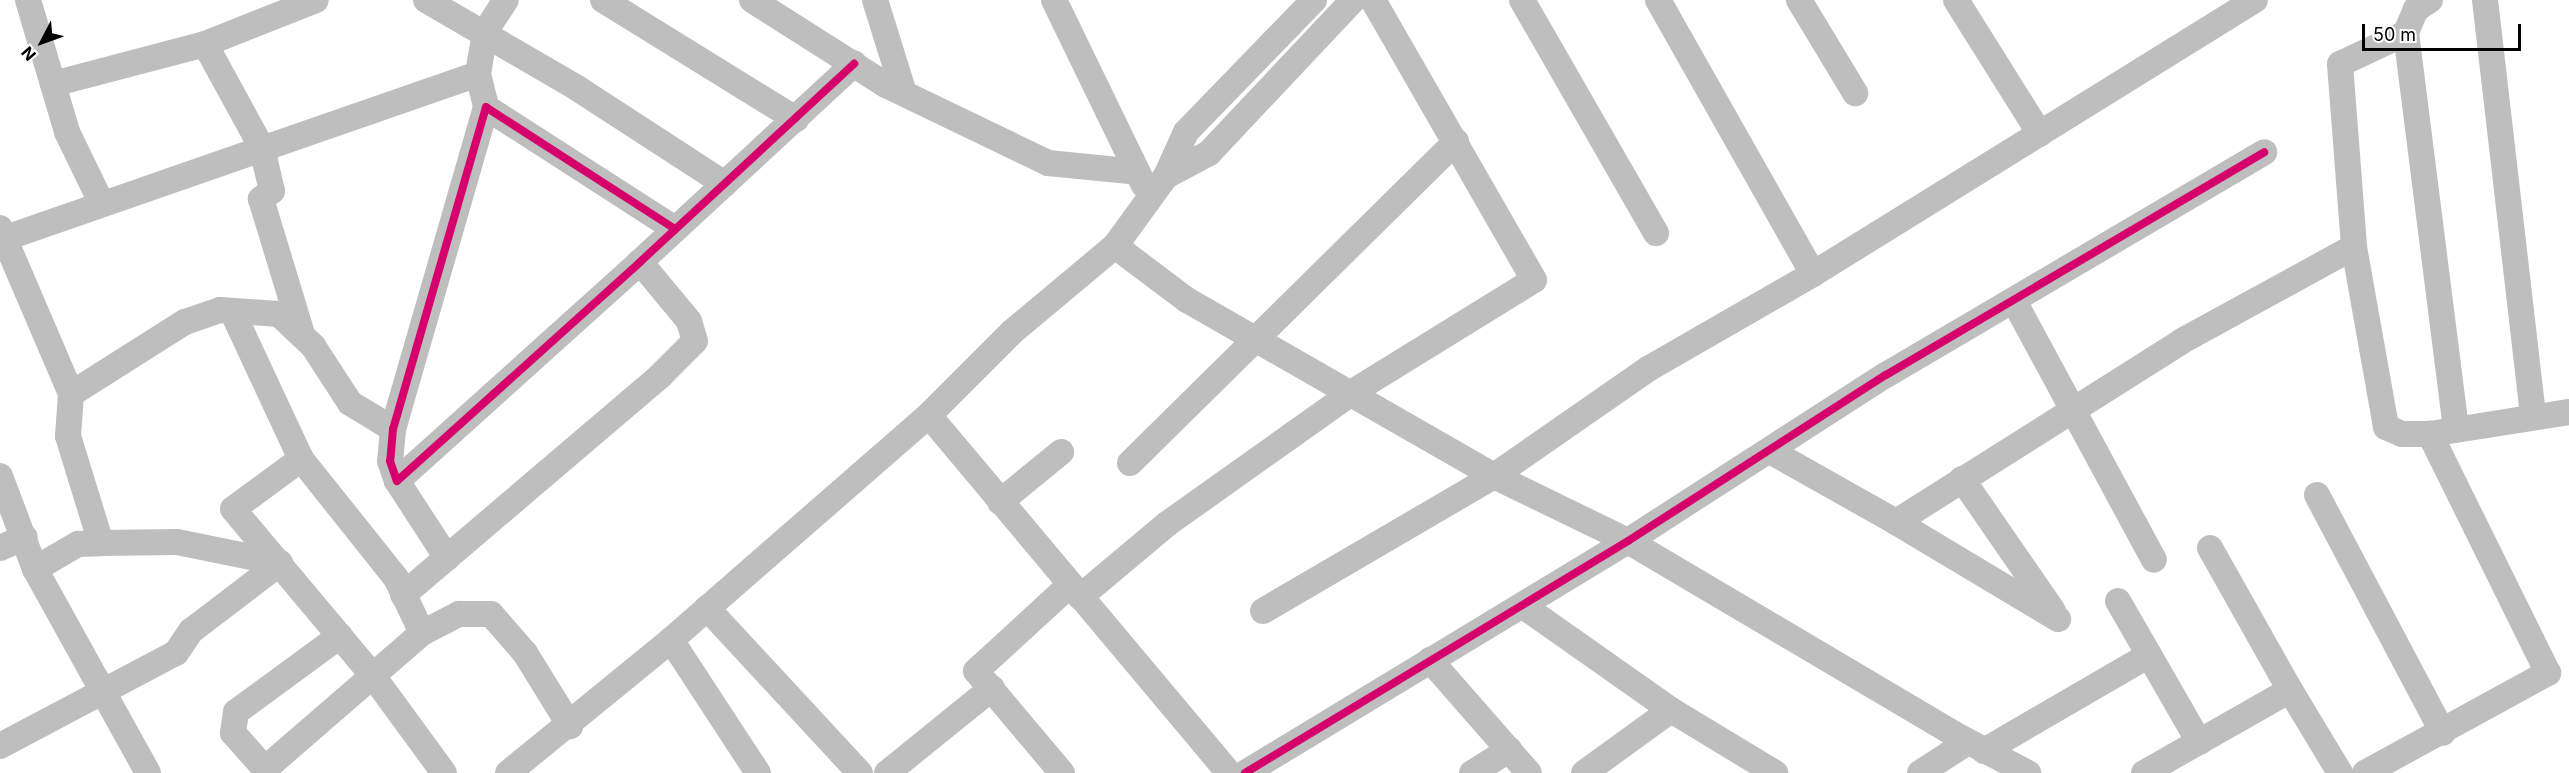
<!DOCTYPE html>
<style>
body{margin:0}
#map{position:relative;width:2569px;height:773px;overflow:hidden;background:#fff;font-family:Inter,sans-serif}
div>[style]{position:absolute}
.minor>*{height:26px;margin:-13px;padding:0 13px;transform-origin:13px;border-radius:13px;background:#bebebe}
.cycleway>*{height:8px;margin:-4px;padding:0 4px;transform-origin:4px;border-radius:4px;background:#d6006c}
span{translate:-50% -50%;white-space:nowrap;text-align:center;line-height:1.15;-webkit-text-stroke:5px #fff;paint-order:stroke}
.north{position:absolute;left:12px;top:12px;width:60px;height:60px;-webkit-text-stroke:4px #fff;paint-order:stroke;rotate:229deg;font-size:16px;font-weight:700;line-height:24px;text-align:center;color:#000}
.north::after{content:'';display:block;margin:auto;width:21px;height:27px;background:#000;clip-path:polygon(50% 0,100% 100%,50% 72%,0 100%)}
.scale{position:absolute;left:2362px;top:24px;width:159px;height:27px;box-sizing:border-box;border:3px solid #000;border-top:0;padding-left:8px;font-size:18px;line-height:21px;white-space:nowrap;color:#000;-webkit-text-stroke:4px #fff;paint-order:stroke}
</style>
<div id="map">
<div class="minor">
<i style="left:28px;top:0;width:138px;rotate:73.5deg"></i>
<i style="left:67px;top:132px;width:80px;rotate:64.1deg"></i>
<i style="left:426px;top:0;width:175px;rotate:30.2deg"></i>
<i style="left:577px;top:88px;width:176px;rotate:33deg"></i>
<i style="left:603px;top:0;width:227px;rotate:31.7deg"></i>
<i style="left:752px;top:0;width:159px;rotate:32.4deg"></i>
<i style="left:886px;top:85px;width:180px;rotate:25.7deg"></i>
<i style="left:1048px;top:163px;width:90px;rotate:5.7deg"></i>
<i style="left:875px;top:0;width:97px;rotate:72.7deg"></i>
<i style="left:1054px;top:0;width:206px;rotate:64.1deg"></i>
<i style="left:1522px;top:0;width:269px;rotate:60.1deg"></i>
<i style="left:1658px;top:0;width:315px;rotate:60.5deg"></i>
<i style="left:1799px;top:0;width:109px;rotate:58.9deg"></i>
<i style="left:1956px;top:0;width:158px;rotate:57.9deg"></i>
<i style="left:2430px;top:0;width:17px;rotate:147deg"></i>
<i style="left:2416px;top:9px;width:26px;rotate:113deg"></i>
<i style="left:2406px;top:33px;width:398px;rotate:82.8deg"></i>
<i style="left:2485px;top:0;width:419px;rotate:83.4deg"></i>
<i style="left:2406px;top:33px;width:73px;rotate:154.8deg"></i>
<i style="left:2340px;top:64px;width:184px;rotate:85.6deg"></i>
<i style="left:2354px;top:247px;width:183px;rotate:79.9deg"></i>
<i style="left:2386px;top:427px;width:17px;rotate:24deg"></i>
<i style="left:2402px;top:434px;width:28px"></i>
<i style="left:2430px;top:434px;width:141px;rotate:-9deg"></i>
<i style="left:205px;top:44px;width:119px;rotate:-21.6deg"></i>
<i style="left:478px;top:74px;width:43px;rotate:-80.5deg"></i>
<i style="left:485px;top:32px;width:38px;rotate:-57deg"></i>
<i style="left:53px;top:84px;width:157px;rotate:-14.7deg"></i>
<i style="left:205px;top:44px;width:119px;rotate:61.3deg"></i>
<i style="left:262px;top:148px;width:44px;rotate:76.9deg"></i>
<i style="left:272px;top:191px;width:14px;rotate:144deg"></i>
<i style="left:261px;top:199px;width:141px;rotate:73.1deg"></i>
<i style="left:1166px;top:176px;width:49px;rotate:-28.1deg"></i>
<i style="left:1209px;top:153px;width:210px;rotate:-46.7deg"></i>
<i style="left:0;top:228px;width:181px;rotate:66.8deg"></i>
<i style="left:71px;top:394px;width:135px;rotate:-32.3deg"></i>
<i style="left:185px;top:322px;width:37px;rotate:-19deg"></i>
<i style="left:220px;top:310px;width:59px;rotate:3.9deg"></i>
<i style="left:279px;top:314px;width:47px;rotate:43.3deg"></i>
<i style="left:313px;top:346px;width:68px;rotate:57deg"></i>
<i style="left:350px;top:403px;width:50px;rotate:31.2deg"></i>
<i style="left:675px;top:229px;width:225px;rotate:-147.2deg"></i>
<i style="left:486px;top:107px;width:335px;rotate:106.1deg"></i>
<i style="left:393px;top:429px;width:32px;rotate:95deg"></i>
<i style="left:390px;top:461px;width:21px;rotate:71deg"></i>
<i style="left:397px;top:481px;width:327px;rotate:-42deg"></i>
<i style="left:640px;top:262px;width:292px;rotate:-42.8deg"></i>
<i style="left:0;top:240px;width:506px;rotate:-19.15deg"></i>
<i style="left:478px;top:74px;width:34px;rotate:76deg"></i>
<i style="left:1115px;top:246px;width:90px;rotate:36.9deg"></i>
<i style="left:1187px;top:300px;width:354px;rotate:29.8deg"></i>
<i style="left:1494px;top:476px;width:149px;rotate:25.9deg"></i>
<i style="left:1628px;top:541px;width:379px;rotate:30.6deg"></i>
<i style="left:1954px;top:734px;width:84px;rotate:27.8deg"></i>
<i style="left:2014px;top:301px;width:294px;rotate:61.6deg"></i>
<i style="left:232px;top:311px;width:163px;rotate:65deg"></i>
<i style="left:301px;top:459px;width:84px;rotate:143.7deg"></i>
<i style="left:233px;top:509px;width:218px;rotate:50deg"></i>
<i style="left:373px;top:676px;width:120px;rotate:53.8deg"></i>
<i style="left:71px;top:394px;width:42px;rotate:94.1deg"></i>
<i style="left:68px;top:436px;width:112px;rotate:72.9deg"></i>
<i style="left:1770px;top:451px;width:145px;rotate:29.4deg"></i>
<i style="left:1896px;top:522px;width:338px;rotate:-32.3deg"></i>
<i style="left:2182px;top:341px;width:196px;rotate:-28.7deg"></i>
<i style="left:301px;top:459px;width:152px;rotate:51.4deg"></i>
<i style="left:396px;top:578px;width:61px;rotate:64.7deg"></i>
<i style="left:422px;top:633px;width:208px;rotate:139.1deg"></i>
<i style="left:265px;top:769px;width:48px;rotate:-131.6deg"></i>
<i style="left:233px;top:733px;width:21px;rotate:-82deg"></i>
<i style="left:236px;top:712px;width:129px;rotate:-36.2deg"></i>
<i style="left:1130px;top:463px;width:458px;rotate:-44.6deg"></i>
<i style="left:0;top:476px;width:99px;rotate:69.4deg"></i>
<i style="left:35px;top:569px;width:233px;rotate:61deg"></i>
<i style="left:1962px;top:479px;width:160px;rotate:55.4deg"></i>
<i style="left:397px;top:481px;width:92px;rotate:57deg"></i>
<i style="left:2317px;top:495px;width:269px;rotate:62.1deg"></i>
<i style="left:1000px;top:502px;width:79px;rotate:-39.3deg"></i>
<i style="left:1896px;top:522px;width:189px;rotate:30.9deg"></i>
<i style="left:0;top:548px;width:27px;rotate:-24deg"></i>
<i style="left:35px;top:569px;width:50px;rotate:-30.2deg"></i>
<i style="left:78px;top:544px;width:23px;rotate:-2deg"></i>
<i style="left:101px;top:543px;width:76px;rotate:-0.8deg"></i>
<i style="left:177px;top:542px;width:105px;rotate:11.5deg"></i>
<i style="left:403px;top:595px;width:338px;rotate:-40.4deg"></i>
<i style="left:660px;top:376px;width:49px;rotate:-45deg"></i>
<i style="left:695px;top:341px;width:21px;rotate:-107deg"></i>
<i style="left:689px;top:321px;width:77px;rotate:-129.7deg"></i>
<i style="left:1080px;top:597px;width:114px;rotate:-40deg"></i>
<i style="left:1167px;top:524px;width:226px;rotate:-35.4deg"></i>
<i style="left:1351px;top:393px;width:215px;rotate:-31.7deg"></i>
<i style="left:1534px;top:280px;width:323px;rotate:-119.9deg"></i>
<i style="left:2118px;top:601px;width:163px;rotate:60.1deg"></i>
<i style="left:1523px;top:606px;width:181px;rotate:35.1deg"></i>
<i style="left:1671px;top:710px;width:122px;rotate:31.2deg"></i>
<i style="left:707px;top:608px;width:225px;rotate:47.2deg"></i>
<i style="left:1263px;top:611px;width:268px;rotate:-30.3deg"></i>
<i style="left:1494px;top:476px;width:188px;rotate:-34.8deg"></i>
<i style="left:1648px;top:369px;width:190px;rotate:-29.9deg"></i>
<i style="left:1813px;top:274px;width:520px;rotate:-31.8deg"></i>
<i style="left:422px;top:633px;width:42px;rotate:-27.2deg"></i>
<i style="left:459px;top:614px;width:32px"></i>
<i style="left:491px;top:614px;width:52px;rotate:48.9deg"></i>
<i style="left:525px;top:653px;width:86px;rotate:58.3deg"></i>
<i style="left:671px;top:640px;width:159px;rotate:56.8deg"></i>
<i style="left:1430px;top:660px;width:150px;rotate:48.8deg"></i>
<i style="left:2290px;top:690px;width:97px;rotate:58.9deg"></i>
<i style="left:0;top:746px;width:199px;rotate:-27.9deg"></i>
<i style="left:176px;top:653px;width:27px;rotate:-56deg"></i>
<i style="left:191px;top:631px;width:112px;rotate:-37.4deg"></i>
<i style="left:1984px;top:751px;width:191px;rotate:-30.2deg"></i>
<i style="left:508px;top:773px;width:210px;rotate:-39.2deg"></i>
<i style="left:671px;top:640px;width:342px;rotate:-41.1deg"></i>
<i style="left:887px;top:773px;width:135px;rotate:-39deg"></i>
<i style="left:1062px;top:773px;width:133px;rotate:-130.1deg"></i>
<i style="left:976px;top:671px;width:127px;rotate:-42.5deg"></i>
<i style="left:1229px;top:773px;width:467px;rotate:-130deg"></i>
<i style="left:929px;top:415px;width:117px;rotate:-45deg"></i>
<i style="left:1012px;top:332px;width:134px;rotate:-39.9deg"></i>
<i style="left:1115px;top:246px;width:87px;rotate:-53.9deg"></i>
<i style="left:1166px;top:176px;width:48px;rotate:-65.6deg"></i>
<i style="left:1186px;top:132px;width:184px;rotate:-45.9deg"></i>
<i style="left:1245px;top:773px;width:448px;rotate:-31.2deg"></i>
<i style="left:1628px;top:541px;width:307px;rotate:-32.8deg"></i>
<i style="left:1886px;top:375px;width:439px;rotate:-30.5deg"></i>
<i style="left:1472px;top:773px;width:44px;rotate:-31.9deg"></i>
<i style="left:1584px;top:773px;width:107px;rotate:-35.9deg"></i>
<i style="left:1920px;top:773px;width:57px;rotate:-32.9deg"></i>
<i style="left:2144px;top:773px;width:168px;rotate:-29.6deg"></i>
<i style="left:2290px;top:690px;width:163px;rotate:-119.4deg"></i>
<i style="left:2365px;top:773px;width:209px;rotate:-28.7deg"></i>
<i style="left:2548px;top:673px;width:267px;rotate:-116.3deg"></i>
</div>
<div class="cycleway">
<i style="left:675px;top:229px;width:225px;rotate:-147.2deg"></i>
<i style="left:486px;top:107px;width:335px;rotate:106.1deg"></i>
<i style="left:393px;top:429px;width:32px;rotate:95deg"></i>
<i style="left:390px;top:461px;width:21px;rotate:71deg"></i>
<i style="left:397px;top:481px;width:327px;rotate:-42deg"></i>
<i style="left:640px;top:262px;width:292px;rotate:-42.8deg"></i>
<i style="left:1245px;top:773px;width:448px;rotate:-31.2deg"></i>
<i style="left:1628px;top:541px;width:307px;rotate:-32.8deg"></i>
<i style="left:1886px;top:375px;width:439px;rotate:-30.5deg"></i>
</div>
<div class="north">N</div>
<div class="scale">50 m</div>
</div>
